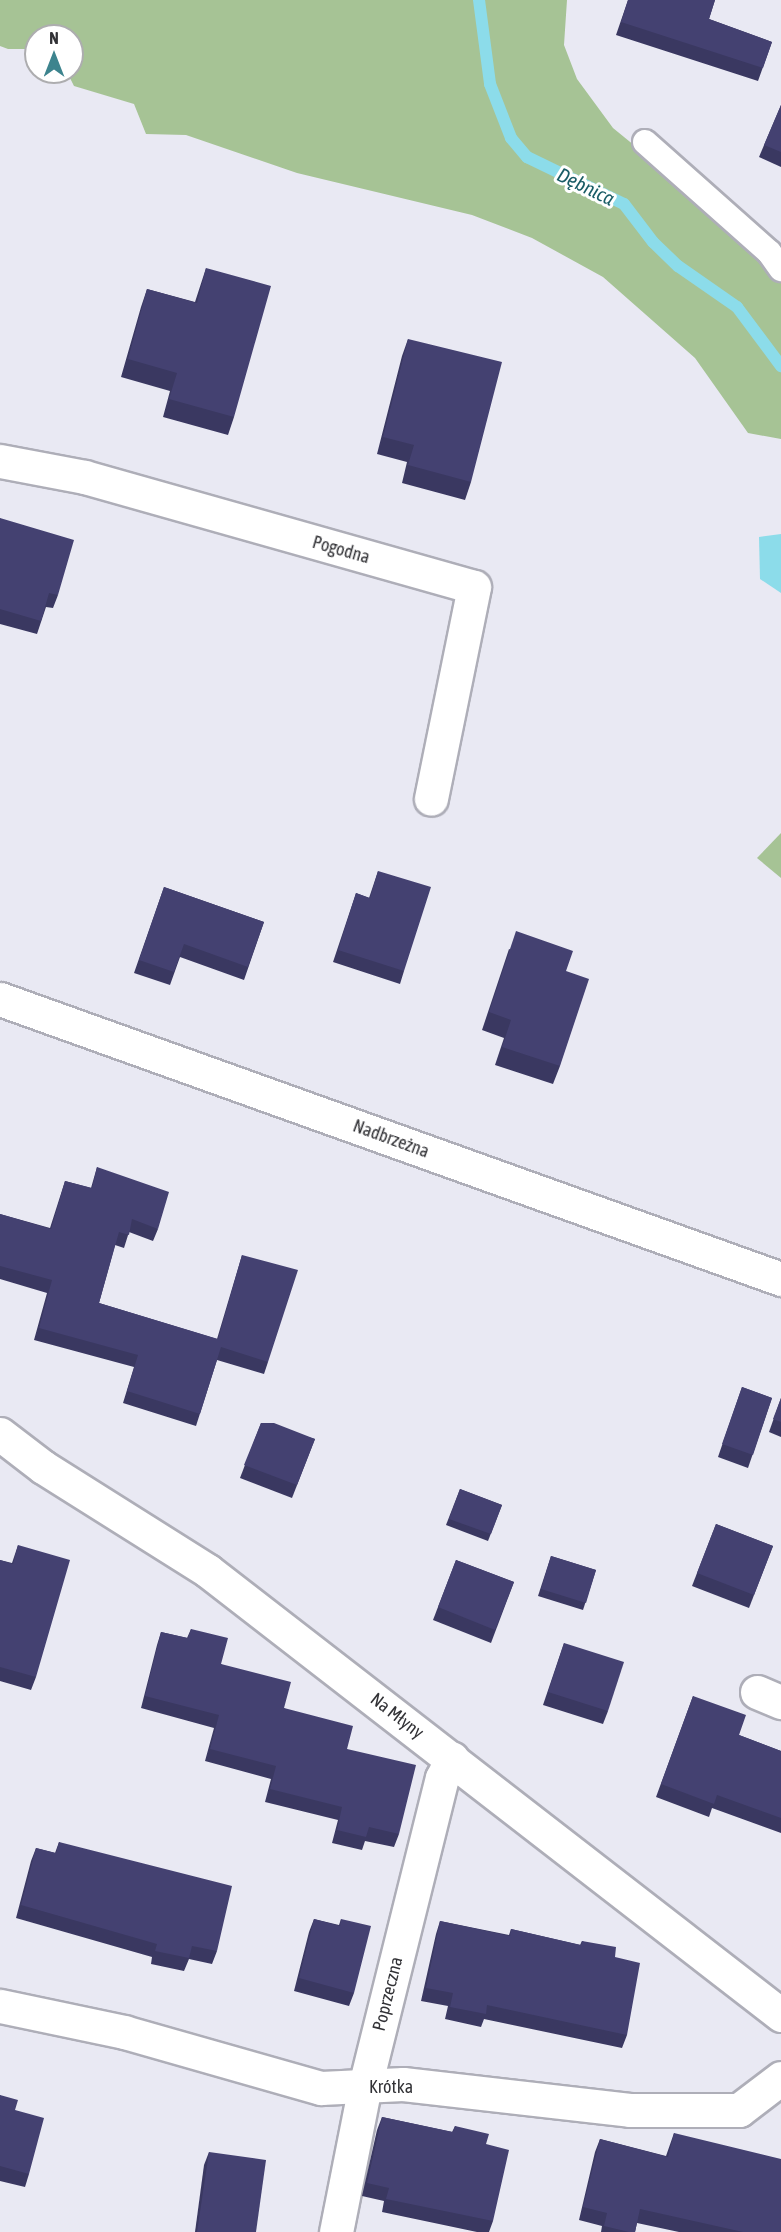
<!DOCTYPE html>
<meta charset="utf-8">
<style>
body{margin:0}
#map{position:relative;width:781px;height:2232px;overflow:hidden;background:#e9e9f3;font-family:"Asap Condensed",sans-serif}
div>[style]{position:absolute}
.green>*{inset:0;background:#a6c395}
.water>*{inset:0;background:#8cdcea}
.stream>*{height:12px;margin:-6px;padding:0 6px;transform-origin:6px;border-radius:6px;background:#8cdcea}
.roads{filter:drop-shadow(2px 0 #aeaeb8) drop-shadow(-2px 0 #aeaeb8) drop-shadow(0 2px #aeaeb8) drop-shadow(0 -2px #aeaeb8)}
.lane>*{height:24px;margin:-12px;padding:0 12px;transform-origin:12px;border-radius:12px;background:#fff}
.street>*{height:33px;margin:-16.5px;padding:0 16.5px;transform-origin:16.5px;border-radius:16.5px;background:#fff}
.wall>*{inset:0;background:#3a3861}
.building>*{inset:0;background:#444171}
span{translate:-50% -50%;white-space:nowrap;text-align:center;line-height:1.15;-webkit-text-stroke:6px #fff;paint-order:stroke}
.street-label{font-size:18px;color:#323236}
.water-label{font-size:20px;color:#195c66;font-style:italic}
.north{position:absolute;left:24px;top:24px;width:60px;height:60px;box-sizing:border-box;background:#fff;border:2px solid #adadaf;border-radius:50%;rotate:0deg;font-size:16px;font-weight:700;line-height:24px;text-align:center;color:#323236}
.north::after{content:'';display:block;margin:auto;width:21px;height:27px;background:#3d848e;clip-path:polygon(50% 0,100% 100%,50% 72%,0 100%)}
</style>
<div id="map">
<div class="green">
<i style="clip-path:polygon(0 0,567px 0,564px 45px,577px 79px,613px 128px,673px 177px,781px 244px,781px 439px,748px 433px,695px 358px,603px 277px,532px 238px,472px 215px,297px 173px,186px 135px,146px 134px,134px 104px,74px 86px,67px 72px,72px 72px,72px 36px,36px 36px,36px 49px,8px 49px,0 46px)"></i>
<i style="clip-path:polygon(781px 833px,781px 878px,757px 858px)"></i>
</div>
<div class="water">
<i style="clip-path:polygon(781px 534px,781px 593px,760px 579px,759px 537px)"></i>
</div>
<div class="stream">
<i style="left:479px;top:0;width:85px;rotate:82.5deg"></i>
<i style="left:490px;top:84px;width:58px;rotate:68.7deg"></i>
<i style="left:511px;top:138px;width:25px;rotate:50deg"></i>
<i style="left:527px;top:157px;width:108px;rotate:25.9deg"></i>
<i style="left:624px;top:204px;width:48px;rotate:52.7deg"></i>
<i style="left:653px;top:242px;width:35px;rotate:44deg"></i>
<i style="left:678px;top:266px;width:72px;rotate:34.8deg"></i>
<i style="left:737px;top:307px;width:74px;rotate:53.3deg"></i>
</div>
<div class="roads">
<div class="lane">
<i style="left:645px;top:142px;width:166px;rotate:41.6deg"></i>
<i style="left:769px;top:252px;width:21px;rotate:55deg"></i>
</div>
<div class="street">
<i style="left:0;top:461px;width:86px;rotate:10.7deg"></i>
<i style="left:85px;top:477px;width:404px;rotate:15.8deg"></i>
<i style="left:474px;top:587px;width:216px;rotate:101.5deg"></i>
<i style="left:0;top:999px;width:830px;rotate:19.72deg"></i>
<i style="left:0;top:1434px;width:54px;rotate:37.5deg"></i>
<i style="left:43px;top:1467px;width:195px;rotate:32.2deg"></i>
<i style="left:208px;top:1571px;width:725px;rotate:37.77deg"></i>
<i style="left:757px;top:1692px;width:26px;rotate:23deg"></i>
<i style="left:0;top:2006px;width:127px;rotate:11.8deg"></i>
<i style="left:124px;top:2032px;width:205px;rotate:15.9deg"></i>
<i style="left:321px;top:2088px;width:82px;rotate:-2.8deg"></i>
<i style="left:403px;top:2084px;width:228px;rotate:6.5deg"></i>
<i style="left:630px;top:2110px;width:109px"></i>
<i style="left:739px;top:2110px;width:53px;rotate:-37.3deg"></i>
<i style="left:336px;top:2232px;width:149px;rotate:-78.8deg"></i>
<i style="left:365px;top:2086px;width:317px;rotate:-76deg"></i>
<i style="left:442px;top:1778px;width:22px;rotate:-63deg"></i>
</div>
</div>
<div class="wall">
<i style="clip-path:polygon(628px 0,715px 0,709px 19px,772px 42px,758px 81px,616px 35px)"></i>
<i style="clip-path:polygon(781px 105px,781px 167px,759px 157px)"></i>
<i style="clip-path:polygon(206px 268px,234px 417px,228px 435px,163px 417px,170px 391px,121px 377px,141px 307px,147px 289px,195px 302px)"></i>
<i style="clip-path:polygon(408px 339px,471px 482px,465px 500px,402px 483px,407px 462px,377px 454px,402px 356px)"></i>
<i style="clip-path:polygon(0 518px,58px 595px,53px 608px,46px 607px,37px 634px,0 624px)"></i>
<i style="clip-path:polygon(378px 871px,404px 971px,400px 984px,333px 962px,356px 893px,369px 898px)"></i>
<i style="clip-path:polygon(164px 887px,264px 922px,244px 980px,180px 957px,170px 985px,134px 973px)"></i>
<i style="clip-path:polygon(509px 949px,566px 971px,560px 1066px,553px 1084px,495px 1065px,504px 1038px,482px 1030px)"></i>
<i style="clip-path:polygon(97px 1167px,158px 1229px,153px 1241px,129px 1232px,124px 1248px,115px 1245px,99px 1303px,217px 1339px,242px 1255px,268px 1362px,264px 1374px,217px 1360px,196px 1426px,123px 1403px,134px 1367px,34px 1340px,47px 1293px,0 1279px,0 1214px,50px 1228px,65px 1181px,91px 1188px)"></i>
<i style="clip-path:polygon(742px 1387px,772px 1398px,748px 1468px,718px 1457px)"></i>
<i style="clip-path:polygon(781px 1398px,781px 1437px,769px 1432px)"></i>
<i style="clip-path:polygon(261px 1423px,315px 1439px,292px 1498px,240px 1478px)"></i>
<i style="clip-path:polygon(460px 1489px,502px 1505px,488px 1541px,446px 1525px)"></i>
<i style="clip-path:polygon(716px 1524px,773px 1546px,749px 1608px,692px 1586px)"></i>
<i style="clip-path:polygon(18px 1545px,36px 1677px,31px 1690px,0 1681px,0 1560px,12px 1563px)"></i>
<i style="clip-path:polygon(551px 1556px,596px 1570px,583px 1610px,538px 1596px)"></i>
<i style="clip-path:polygon(456px 1560px,514px 1582px,491px 1643px,433px 1620px)"></i>
<i style="clip-path:polygon(191px 1629px,221px 1664px,284px 1708px,347px 1749px,399px 1834px,394px 1847px,365px 1841px,362px 1850px,332px 1843px,338px 1820px,265px 1802px,271px 1779px,205px 1761px,214px 1728px,141px 1708px,157px 1645px,161px 1632px,187px 1638px)"></i>
<i style="clip-path:polygon(564px 1643px,608px 1711px,603px 1724px,543px 1705px)"></i>
<i style="clip-path:polygon(693px 1696px,739px 1735px,781px 1751px,781px 1833px,712px 1808px,709px 1817px,656px 1797px)"></i>
<i style="clip-path:polygon(59px 1842px,217px 1951px,212px 1964px,189px 1959px,184px 1971px,151px 1964px,152px 1957px,16px 1918px,31px 1861px,36px 1848px,55px 1853px)"></i>
<i style="clip-path:polygon(314px 1919px,339px 1925px,341px 1919px,354px 1993px,349px 2006px,294px 1991px,309px 1932px)"></i>
<i style="clip-path:polygon(440px 1921px,509px 1935px,511px 1929px,580px 1945px,582px 1941px,615px 1957px,627px 2035px,622px 2048px,484px 2019px,481px 2027px,445px 2019px,448px 2006px,421px 2001px,436px 1934px)"></i>
<i style="clip-path:polygon(0 2095px,15px 2110px,29px 2174px,25px 2187px,0 2181px)"></i>
<i style="clip-path:polygon(382px 2117px,452px 2132px,455px 2126px,486px 2144px,493px 2221px,489px 2232px,477px 2232px,382px 2212px,384px 2201px,362px 2196px,377px 2130px)"></i>
<i style="clip-path:polygon(674px 2133px,781px 2232px,679px 2232px,637px 2223px,635px 2232px,601px 2232px,602px 2226px,579px 2220px,595px 2152px,600px 2139px,666px 2156px)"></i>
<i style="clip-path:polygon(209px 2152px,256px 2232px,195px 2232px,204px 2165px)"></i>
</div>
<div class="building">
<i style="clip-path:polygon(628px 0,715px 0,709px 19px,772px 42px,763px 68px,621px 22px)"></i>
<i style="clip-path:polygon(781px 105px,781px 152px,764px 145px)"></i>
<i style="clip-path:polygon(206px 268px,271px 286px,234px 417px,169px 399px,177px 373px,128px 359px,147px 289px,197px 303px)"></i>
<i style="clip-path:polygon(408px 339px,502px 362px,471px 482px,408px 465px,414px 445px,383px 437px)"></i>
<i style="clip-path:polygon(0 518px,74px 540px,58px 595px,49px 593px,41px 621px,0 609px)"></i>
<i style="clip-path:polygon(378px 871px,431px 887px,404px 971px,338px 950px,356px 893px,370px 898px)"></i>
<i style="clip-path:polygon(164px 887px,264px 922px,248px 967px,184px 944px,174px 972px,139px 960px)"></i>
<i style="clip-path:polygon(516px 931px,573px 951px,566px 971px,589px 979px,560px 1066px,502px 1047px,511px 1020px,489px 1012px)"></i>
<i style="clip-path:polygon(97px 1167px,169px 1192px,158px 1229px,132px 1219px,129px 1235px,119px 1232px,99px 1303px,218px 1339px,242px 1255px,298px 1270px,268px 1362px,221px 1347px,200px 1414px,127px 1391px,138px 1355px,39px 1328px,52px 1280px,0 1266px,0 1214px,51px 1229px,65px 1181px,92px 1188px)"></i>
<i style="clip-path:polygon(742px 1387px,772px 1398px,753px 1455px,722px 1444px)"></i>
<i style="clip-path:polygon(781px 1398px,781px 1422px,773px 1419px)"></i>
<i style="clip-path:polygon(261px 1423px,274px 1423px,315px 1439px,297px 1485px,244px 1465px)"></i>
<i style="clip-path:polygon(460px 1489px,502px 1505px,491px 1534px,449px 1519px)"></i>
<i style="clip-path:polygon(716px 1524px,773px 1546px,754px 1595px,697px 1573px)"></i>
<i style="clip-path:polygon(18px 1545px,70px 1560px,36px 1677px,0 1667px,0 1560px,13px 1564px)"></i>
<i style="clip-path:polygon(551px 1556px,596px 1570px,586px 1603px,541px 1589px)"></i>
<i style="clip-path:polygon(456px 1560px,514px 1582px,495px 1630px,438px 1607px)"></i>
<i style="clip-path:polygon(191px 1629px,228px 1638px,221px 1664px,291px 1682px,284px 1708px,353px 1726px,347px 1749px,416px 1765px,399px 1834px,369px 1827px,366px 1837px,337px 1830px,342px 1807px,270px 1789px,276px 1766px,210px 1749px,219px 1715px,145px 1696px,161px 1632px,188px 1638px)"></i>
<i style="clip-path:polygon(564px 1643px,624px 1662px,608px 1711px,548px 1692px)"></i>
<i style="clip-path:polygon(693px 1696px,746px 1715px,739px 1735px,781px 1751px,781px 1818px,717px 1795px,714px 1804px,661px 1784px)"></i>
<i style="clip-path:polygon(59px 1842px,232px 1886px,217px 1951px,192px 1946px,189px 1958px,155px 1951px,157px 1944px,21px 1905px,36px 1848px,56px 1853px)"></i>
<i style="clip-path:polygon(314px 1919px,340px 1926px,341px 1919px,371px 1926px,354px 1993px,299px 1978px)"></i>
<i style="clip-path:polygon(440px 1921px,510px 1936px,511px 1929px,581px 1945px,582px 1941px,616px 1947px,615px 1957px,640px 1963px,627px 2035px,487px 2005px,486px 2014px,450px 2007px,453px 1993px,426px 1988px)"></i>
<i style="clip-path:polygon(0 2095px,18px 2100px,15px 2110px,44px 2118px,29px 2174px,0 2166px)"></i>
<i style="clip-path:polygon(382px 2117px,453px 2132px,455px 2126px,489px 2134px,486px 2144px,509px 2150px,493px 2221px,386px 2199px,389px 2188px,367px 2183px)"></i>
<i style="clip-path:polygon(674px 2133px,781px 2159px,781px 2232px,743px 2232px,640px 2209px,635px 2232px,629px 2232px,604px 2226px,607px 2213px,583px 2207px,600px 2139px,668px 2157px)"></i>
<i style="clip-path:polygon(209px 2152px,266px 2160px,256px 2232px,197px 2232px)"></i>
</div>
<div class="street-label">
<span style="left:341px;top:550px;rotate:16deg">Pogodna</span>
<span style="left:391px;top:1139px;rotate:20deg">Nadbrzeżna</span>
<span style="left:397px;top:1716px;rotate:38deg">Na Młyny</span>
<span style="left:388px;top:1994px;rotate:-76deg">Poprzeczna</span>
<span style="left:391px;top:2087px">Krótka</span>
</div>
<div class="water-label">
<span style="left:586px;top:186px;rotate:26deg">Dębnica</span>
</div>
<div class="north">N</div>
</div>
